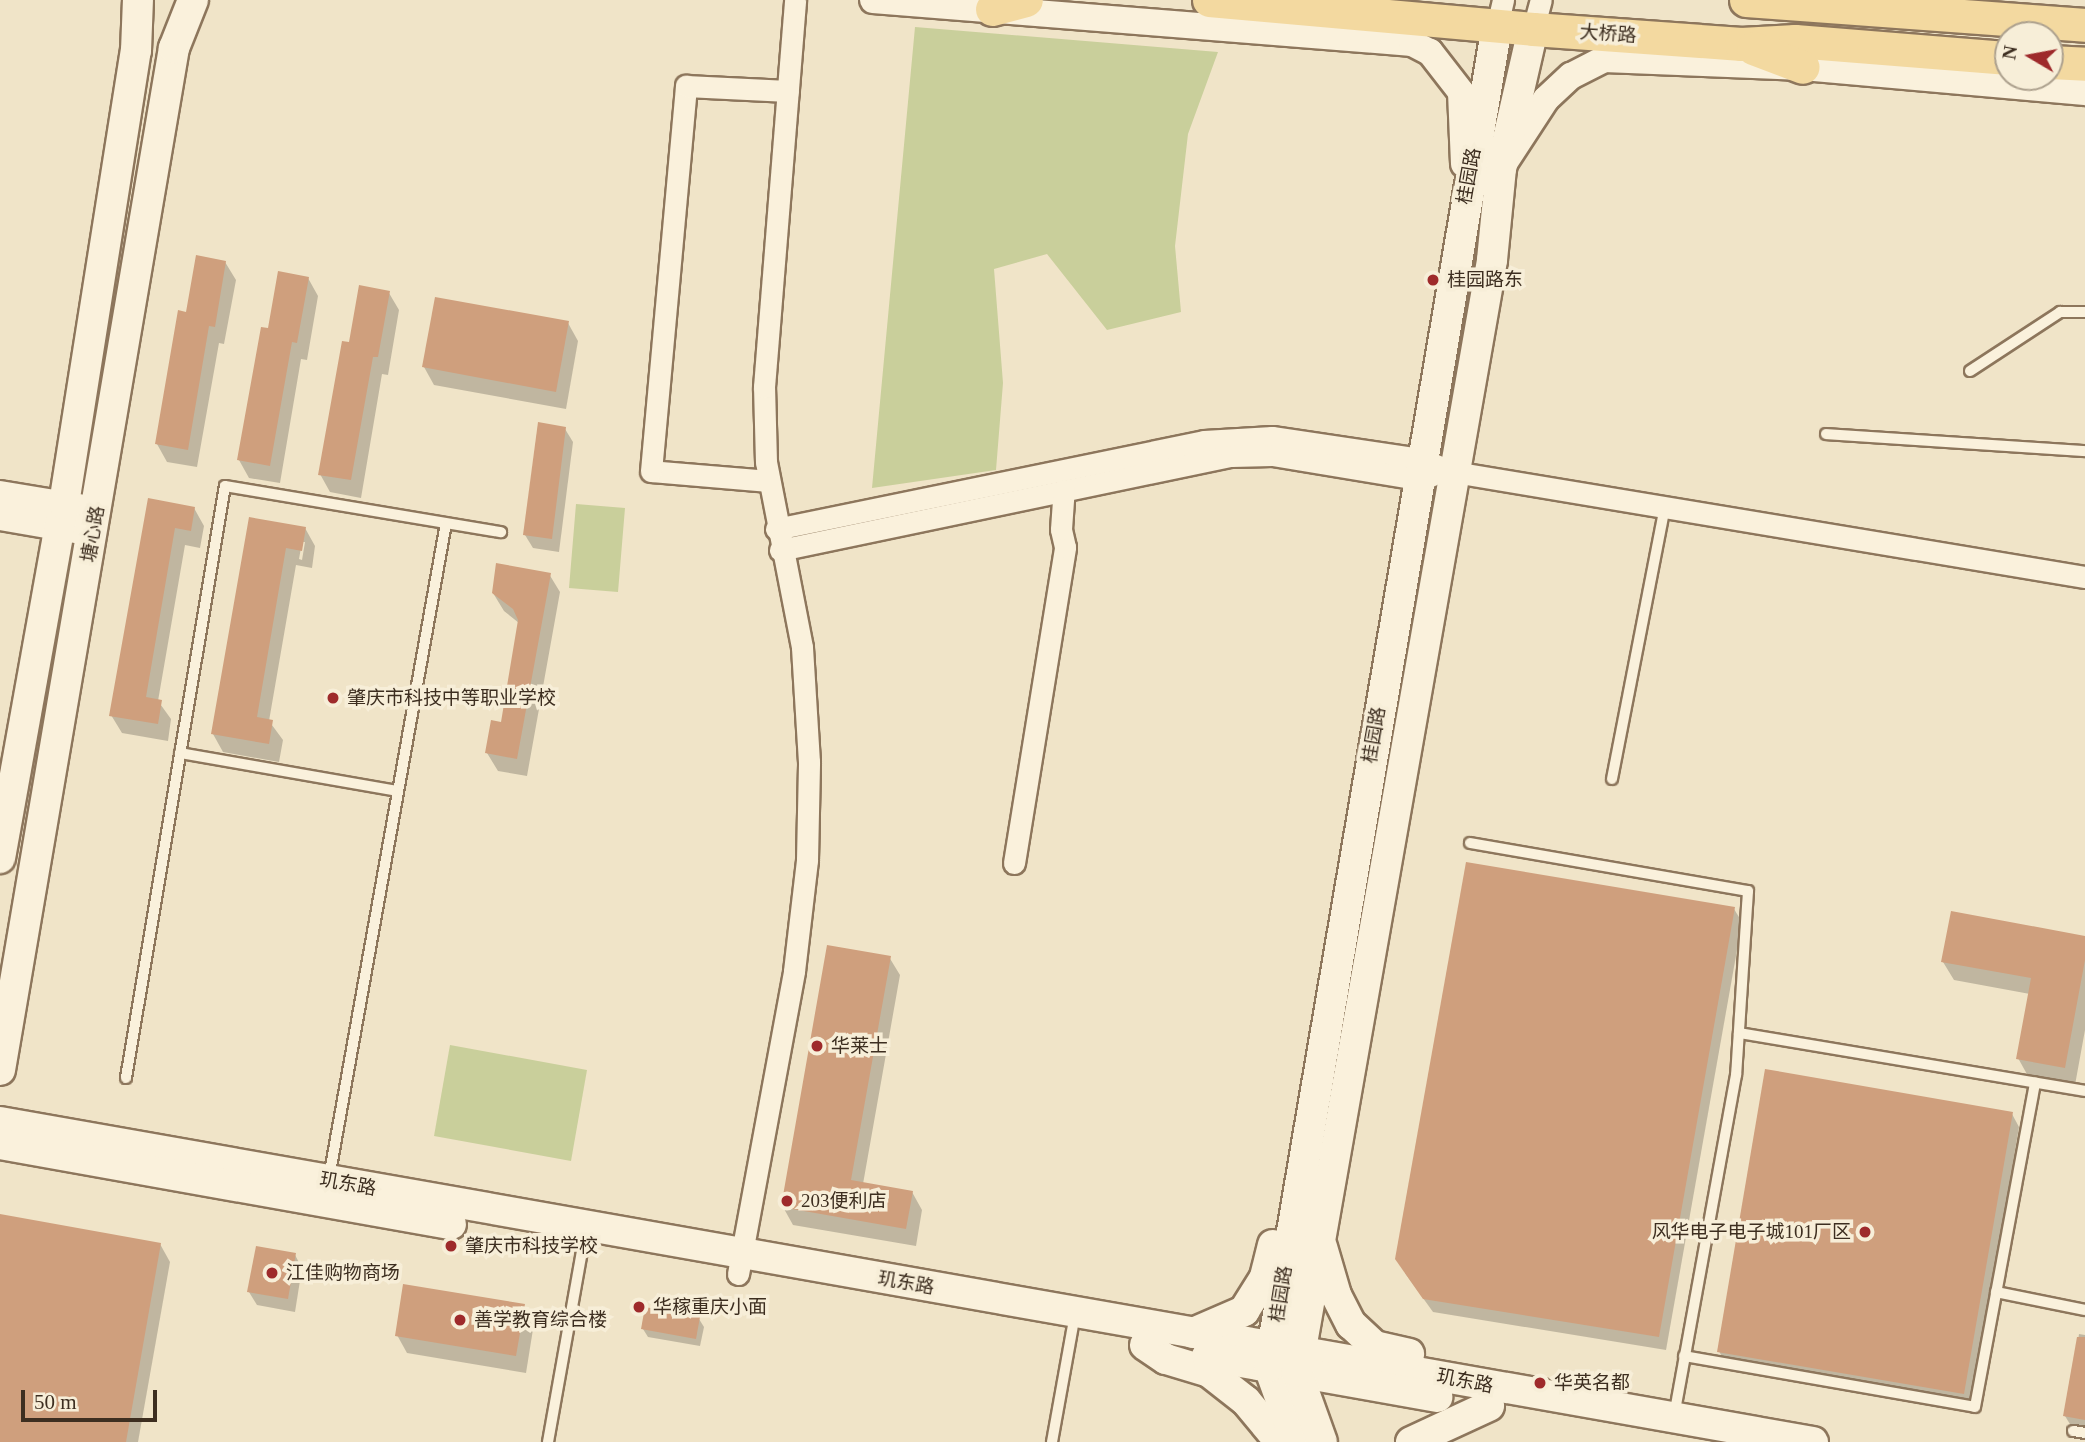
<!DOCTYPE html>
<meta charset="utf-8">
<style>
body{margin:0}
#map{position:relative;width:2085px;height:1442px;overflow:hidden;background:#f0e4c8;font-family:"Times New Roman","Noto Sans SC",serif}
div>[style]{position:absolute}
.green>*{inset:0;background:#c9cf9b}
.shadow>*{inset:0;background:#0003}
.building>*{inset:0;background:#cf9f7d}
.roads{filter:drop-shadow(2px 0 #8d765c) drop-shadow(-2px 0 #8d765c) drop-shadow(0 2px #8d765c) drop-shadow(0 -2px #8d765c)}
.service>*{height:10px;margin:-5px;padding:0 5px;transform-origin:5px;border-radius:5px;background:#faf1dc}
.minor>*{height:21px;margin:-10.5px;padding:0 10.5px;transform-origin:10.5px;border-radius:10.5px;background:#faf1dc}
.tertiary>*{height:26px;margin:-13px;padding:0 13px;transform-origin:13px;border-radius:13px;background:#faf1dc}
.secondary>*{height:30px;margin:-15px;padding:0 15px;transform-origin:15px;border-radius:15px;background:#faf1dc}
.primary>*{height:33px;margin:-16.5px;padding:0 16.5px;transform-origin:16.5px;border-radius:16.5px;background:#f3d9a0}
.dots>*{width:19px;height:19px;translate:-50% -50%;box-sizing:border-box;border:4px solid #f7eed8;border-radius:50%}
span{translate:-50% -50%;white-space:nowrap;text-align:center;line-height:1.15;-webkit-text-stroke:7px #f7eed8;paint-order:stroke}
.street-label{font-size:19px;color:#3d2e20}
.poi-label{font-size:19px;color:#3d2e20}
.left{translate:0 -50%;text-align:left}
.right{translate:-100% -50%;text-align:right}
.north{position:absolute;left:1994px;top:21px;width:70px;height:70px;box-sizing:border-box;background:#f7eed8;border:2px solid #ada18e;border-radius:50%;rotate:280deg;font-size:19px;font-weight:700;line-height:28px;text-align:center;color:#3d2e20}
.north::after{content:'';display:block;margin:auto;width:24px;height:32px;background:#9e2a2b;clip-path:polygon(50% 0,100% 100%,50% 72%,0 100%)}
.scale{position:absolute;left:21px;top:1390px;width:136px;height:32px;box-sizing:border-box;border:4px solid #3d2e20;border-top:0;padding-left:9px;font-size:21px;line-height:24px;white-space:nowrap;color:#3d2e20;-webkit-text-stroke:5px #f7eed8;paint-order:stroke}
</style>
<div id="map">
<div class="green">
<i style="clip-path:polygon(915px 27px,1218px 52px,1188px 134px,1175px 246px,1181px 312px,1107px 330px,1047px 254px,994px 269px,1003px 383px,996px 470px,872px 488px)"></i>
<i style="clip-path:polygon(576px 504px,625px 508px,618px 592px,569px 588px)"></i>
<i style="clip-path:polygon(450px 1045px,587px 1070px,571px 1161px,434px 1136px)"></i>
</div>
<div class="shadow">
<i style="clip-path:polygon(225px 262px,236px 280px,224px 344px,219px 343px,197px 467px,167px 462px,157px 444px,187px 314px)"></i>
<i style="clip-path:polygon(308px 278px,318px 296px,307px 360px,301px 359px,280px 483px,249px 478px,239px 460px,270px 330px)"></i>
<i style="clip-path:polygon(389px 293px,399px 310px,388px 375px,382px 374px,361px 498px,330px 492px,320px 474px,350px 344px)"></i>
<i style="clip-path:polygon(568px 323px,578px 341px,566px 409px,434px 385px,424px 367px)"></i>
<i style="clip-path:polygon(565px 429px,573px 442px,559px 552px,533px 548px,525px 535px)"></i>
<i style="clip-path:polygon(149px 500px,194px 508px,204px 526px,200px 548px,185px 545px,158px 701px,171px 719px,168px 741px,122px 733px,111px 715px)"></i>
<i style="clip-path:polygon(evenodd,251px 519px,305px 528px,315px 546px,312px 568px,296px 565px,269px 721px,283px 740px,279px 762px,223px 752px,213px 734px,251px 519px,302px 542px,305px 542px,302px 560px,299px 559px,302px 542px)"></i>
<i style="clip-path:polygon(549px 574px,560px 592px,527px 776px,498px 771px,487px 753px,503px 724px,519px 623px,504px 611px,493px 593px)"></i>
<i style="clip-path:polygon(1734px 909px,1742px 922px,1666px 1350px,1433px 1312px,1405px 1273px)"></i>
<i style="clip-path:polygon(2085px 938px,2085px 1030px,2075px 1085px,2028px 1076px,2018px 1058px,2030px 994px,1954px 980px,1943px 962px)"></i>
<i style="clip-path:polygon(889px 957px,900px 975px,863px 1184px,912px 1192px,922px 1210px,916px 1246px,793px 1225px,783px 1207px)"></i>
<i style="clip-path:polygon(2012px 1114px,2019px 1127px,1971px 1407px,1726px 1365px,1719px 1351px)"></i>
<i style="clip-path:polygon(0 1216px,160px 1244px,170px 1262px,138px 1442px,0 1442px)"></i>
<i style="clip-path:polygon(295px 1255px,302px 1268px,295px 1312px,257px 1305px,249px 1292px)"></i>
<i style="clip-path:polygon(523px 1305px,534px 1323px,526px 1373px,407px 1353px,397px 1335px)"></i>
<i style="clip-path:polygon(699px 1319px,704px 1327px,700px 1346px,648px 1337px,643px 1329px)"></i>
<i style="clip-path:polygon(2079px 1334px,2085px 1335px,2085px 1435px,2076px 1434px,2065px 1416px)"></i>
</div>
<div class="building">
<i style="clip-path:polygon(196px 255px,226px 261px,215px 327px,209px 326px,188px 450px,155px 444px,178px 310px,186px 312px)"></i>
<i style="clip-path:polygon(278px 271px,309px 277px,297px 343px,292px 342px,270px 466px,237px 460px,261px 327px,268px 328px)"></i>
<i style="clip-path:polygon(359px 285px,390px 291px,378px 357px,373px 357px,351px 480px,318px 475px,342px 341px,349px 342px)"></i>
<i style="clip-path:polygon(435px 297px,569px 321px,556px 392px,422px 367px)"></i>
<i style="clip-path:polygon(538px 422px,566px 427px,552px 539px,523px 535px)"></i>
<i style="clip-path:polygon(148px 498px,195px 507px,191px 531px,175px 528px,146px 697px,162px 700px,158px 724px,109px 716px)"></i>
<i style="clip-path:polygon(249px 517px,306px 527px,302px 551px,286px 548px,257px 717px,273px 720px,269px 744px,211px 734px)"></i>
<i style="clip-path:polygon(496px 563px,551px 573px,517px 759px,485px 753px,491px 720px,501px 722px,518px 620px,513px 609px,492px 593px)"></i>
<i style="clip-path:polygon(1466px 862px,1735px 907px,1659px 1337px,1423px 1299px,1395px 1259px)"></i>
<i style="clip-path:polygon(1951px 911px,2085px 936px,2085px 960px,2065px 1068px,2016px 1059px,2031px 978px,1941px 962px)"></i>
<i style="clip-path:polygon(827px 945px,891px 956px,851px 1180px,913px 1191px,906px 1229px,781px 1207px)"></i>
<i style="clip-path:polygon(1765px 1069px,2013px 1112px,1964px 1394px,1717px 1352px)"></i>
<i style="clip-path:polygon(0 1214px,161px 1243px,126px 1442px,0 1442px)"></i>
<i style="clip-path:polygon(256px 1246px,296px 1253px,288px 1299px,247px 1292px)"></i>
<i style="clip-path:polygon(403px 1284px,525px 1304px,516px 1356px,395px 1336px)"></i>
<i style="clip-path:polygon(645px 1307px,700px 1317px,696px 1339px,641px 1329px)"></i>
<i style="clip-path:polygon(2077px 1337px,2085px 1337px,2085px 1420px,2063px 1416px)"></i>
</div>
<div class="roads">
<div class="service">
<i style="left:1970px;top:371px;width:108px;rotate:-33.2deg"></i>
<i style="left:2060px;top:312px;width:25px"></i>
<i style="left:1826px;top:434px;width:260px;rotate:3.8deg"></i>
<i style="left:180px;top:753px;width:221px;rotate:9.9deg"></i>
<i style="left:1612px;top:779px;width:277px;rotate:-79deg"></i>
<i style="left:1470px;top:843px;width:282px;rotate:9.8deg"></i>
<i style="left:1748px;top:891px;width:184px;rotate:93.7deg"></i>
<i style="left:1736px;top:1075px;width:347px;rotate:100.3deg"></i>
<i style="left:1739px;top:1033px;width:351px;rotate:9.5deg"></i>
<i style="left:126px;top:1078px;width:600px;rotate:-80.51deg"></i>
<i style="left:225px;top:486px;width:280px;rotate:9.5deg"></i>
<i style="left:329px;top:1178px;width:665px;rotate:-79.87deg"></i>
<i style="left:1996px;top:1292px;width:91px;rotate:11.4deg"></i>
<i style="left:1684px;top:1356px;width:295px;rotate:9.9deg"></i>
<i style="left:1975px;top:1407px;width:330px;rotate:-79.5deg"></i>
<i style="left:2073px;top:1431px;width:12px;rotate:9deg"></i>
<i style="left:548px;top:1442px;width:217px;rotate:-79.9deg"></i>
<i style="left:1052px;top:1442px;width:130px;rotate:-79.8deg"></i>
</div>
<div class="minor">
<i style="left:1497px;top:26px;width:27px;rotate:-77deg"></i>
<i style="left:1533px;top:29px;width:30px;rotate:-75deg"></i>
<i style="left:769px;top:481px;width:118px;rotate:-175.2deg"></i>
<i style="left:651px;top:471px;width:387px;rotate:-84.8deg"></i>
<i style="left:686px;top:86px;width:102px;rotate:2.8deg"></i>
<i style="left:776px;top:529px;width:437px;rotate:-11.6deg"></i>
<i style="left:1204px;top:441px;width:68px;rotate:-3.4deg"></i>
<i style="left:1272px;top:437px;width:151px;rotate:8.4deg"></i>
<i style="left:1421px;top:459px;width:35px;rotate:22deg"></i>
<i style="left:1454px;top:472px;width:640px;rotate:9.45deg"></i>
<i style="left:780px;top:550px;width:461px;rotate:-11.8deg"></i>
<i style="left:1231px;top:456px;width:41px;rotate:-1.4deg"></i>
<i style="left:1272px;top:455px;width:147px;rotate:9.4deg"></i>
<i style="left:1417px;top:479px;width:14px;rotate:-12deg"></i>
<i style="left:1014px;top:863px;width:320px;rotate:-80.8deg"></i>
<i style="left:1065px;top:547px;width:18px;rotate:-103deg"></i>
<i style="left:1061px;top:529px;width:39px;rotate:-86deg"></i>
<i style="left:738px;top:1274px;width:308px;rotate:-79.5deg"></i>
<i style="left:794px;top:971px;width:112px;rotate:-83.3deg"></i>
<i style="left:807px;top:860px;width:98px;rotate:-88.8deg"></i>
<i style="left:809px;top:762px;width:115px;rotate:-93.5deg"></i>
<i style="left:802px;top:647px;width:188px;rotate:-101deg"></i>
<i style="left:766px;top:462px;width:75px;rotate:-91.5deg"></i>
<i style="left:764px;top:387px;width:388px;rotate:-85.4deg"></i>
</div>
<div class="tertiary">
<i style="left:873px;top:0;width:541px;rotate:4.56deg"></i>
<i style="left:1412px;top:43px;width:20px;rotate:27deg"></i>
<i style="left:1430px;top:52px;width:51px;rotate:52.2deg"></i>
<i style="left:1461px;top:92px;width:72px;rotate:87.6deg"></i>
<i style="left:1505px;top:162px;width:75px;rotate:-56.9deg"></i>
<i style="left:1546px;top:99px;width:34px;rotate:-43deg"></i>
<i style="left:1571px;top:76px;width:37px;rotate:-27deg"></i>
<i style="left:1604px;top:59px;width:199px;rotate:2.3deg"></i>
<i style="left:1803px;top:67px;width:283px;rotate:5.1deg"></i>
<i style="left:0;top:494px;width:98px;rotate:9.4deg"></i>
<i style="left:0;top:517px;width:94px;rotate:9.8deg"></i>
</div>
<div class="secondary">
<i style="left:0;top:858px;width:360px;rotate:-79.8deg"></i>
<i style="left:64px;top:504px;width:459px;rotate:-81deg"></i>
<i style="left:136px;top:51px;width:51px;rotate:-87.8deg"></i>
<i style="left:0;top:1070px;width:1037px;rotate:-80.34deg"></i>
<i style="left:174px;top:48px;width:52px;rotate:-68.4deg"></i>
<i style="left:0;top:1122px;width:1841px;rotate:10.01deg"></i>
<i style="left:0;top:1144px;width:458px;rotate:10.1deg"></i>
<i style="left:1322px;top:1247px;width:50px;rotate:73.7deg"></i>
<i style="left:1336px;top:1295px;width:33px;rotate:63deg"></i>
<i style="left:1351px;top:1324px;width:33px;rotate:43deg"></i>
<i style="left:1375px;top:1346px;width:35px;rotate:13deg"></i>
<i style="left:1193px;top:1333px;width:56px;rotate:-23.3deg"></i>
<i style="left:1244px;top:1311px;width:40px;rotate:-58deg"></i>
<i style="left:1265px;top:1277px;width:33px;rotate:-76deg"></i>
<i style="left:1145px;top:1345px;width:25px;rotate:34deg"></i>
<i style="left:1166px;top:1359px;width:45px;rotate:16.8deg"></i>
<i style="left:1209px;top:1372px;width:47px;rotate:38.1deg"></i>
<i style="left:1246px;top:1401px;width:53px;rotate:50.3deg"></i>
<i style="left:1207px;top:1356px;width:234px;rotate:10.1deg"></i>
<i style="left:1296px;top:1442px;width:80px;rotate:-109.8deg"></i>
<i style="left:1269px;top:1367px;width:1360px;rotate:-80.35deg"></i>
<i style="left:1322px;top:1442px;width:74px;rotate:-109.7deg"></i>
<i style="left:1297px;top:1372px;width:1129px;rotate:-80.05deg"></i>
<i style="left:1492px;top:260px;width:91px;rotate:-84.4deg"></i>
<i style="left:1501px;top:169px;width:144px;rotate:-77.1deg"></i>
<i style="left:1411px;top:1442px;width:86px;rotate:-24.8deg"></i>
</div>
<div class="primary">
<i style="left:1209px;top:0;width:325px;rotate:5.1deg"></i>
<i style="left:1533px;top:29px;width:209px;rotate:4.1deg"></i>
<i style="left:1741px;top:44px;width:54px;rotate:-3.2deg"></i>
<i style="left:1795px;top:41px;width:214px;rotate:4.6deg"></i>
<i style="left:1746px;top:0;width:340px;rotate:4.2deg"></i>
<i style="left:992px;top:9px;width:35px;rotate:-15deg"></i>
<i style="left:1753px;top:48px;width:53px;rotate:20.8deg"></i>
<i style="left:2050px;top:62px;width:35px;rotate:3deg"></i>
</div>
</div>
<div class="dots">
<i style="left:1433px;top:280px;background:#9e2a2b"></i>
<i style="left:333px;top:698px;background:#9e2a2b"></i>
<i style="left:817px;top:1046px;background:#9e2a2b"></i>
<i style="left:787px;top:1201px;background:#9e2a2b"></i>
<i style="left:1865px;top:1232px;background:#9e2a2b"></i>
<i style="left:451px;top:1246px;background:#9e2a2b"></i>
<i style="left:272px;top:1273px;background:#9e2a2b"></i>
<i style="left:639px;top:1307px;background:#9e2a2b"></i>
<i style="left:460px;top:1320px;background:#9e2a2b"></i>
<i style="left:1540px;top:1383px;background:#9e2a2b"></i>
</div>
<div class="street-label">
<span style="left:1608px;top:34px;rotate:4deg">大桥路</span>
<span style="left:1469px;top:176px;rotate:-80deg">桂园路</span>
<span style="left:93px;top:534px;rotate:-80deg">塘心路</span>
<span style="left:1374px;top:735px;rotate:-80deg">桂园路</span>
<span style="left:348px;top:1184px;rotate:10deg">玑东路</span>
<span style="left:906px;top:1283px;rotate:10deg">玑东路</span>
<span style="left:1281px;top:1294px;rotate:-81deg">桂园路</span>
<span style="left:1465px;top:1381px;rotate:11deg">玑东路</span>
</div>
<div class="poi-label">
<span class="left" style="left:1447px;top:280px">桂园路东</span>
<span class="left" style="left:347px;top:698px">肇庆市科技中等职业学校</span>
<span class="left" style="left:831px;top:1046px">华莱士</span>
<span class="left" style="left:801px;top:1201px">203便利店</span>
<span class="right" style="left:1851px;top:1232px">风华电子电子城101厂区</span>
<span class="left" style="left:465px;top:1246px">肇庆市科技学校</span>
<span class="left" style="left:286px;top:1273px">江佳购物商场</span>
<span class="left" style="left:653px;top:1307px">华稼重庆小面</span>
<span class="left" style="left:474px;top:1320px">善学教育综合楼</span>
<span class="left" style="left:1554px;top:1383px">华英名都</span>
</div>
<div class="north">N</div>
<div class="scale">50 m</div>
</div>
